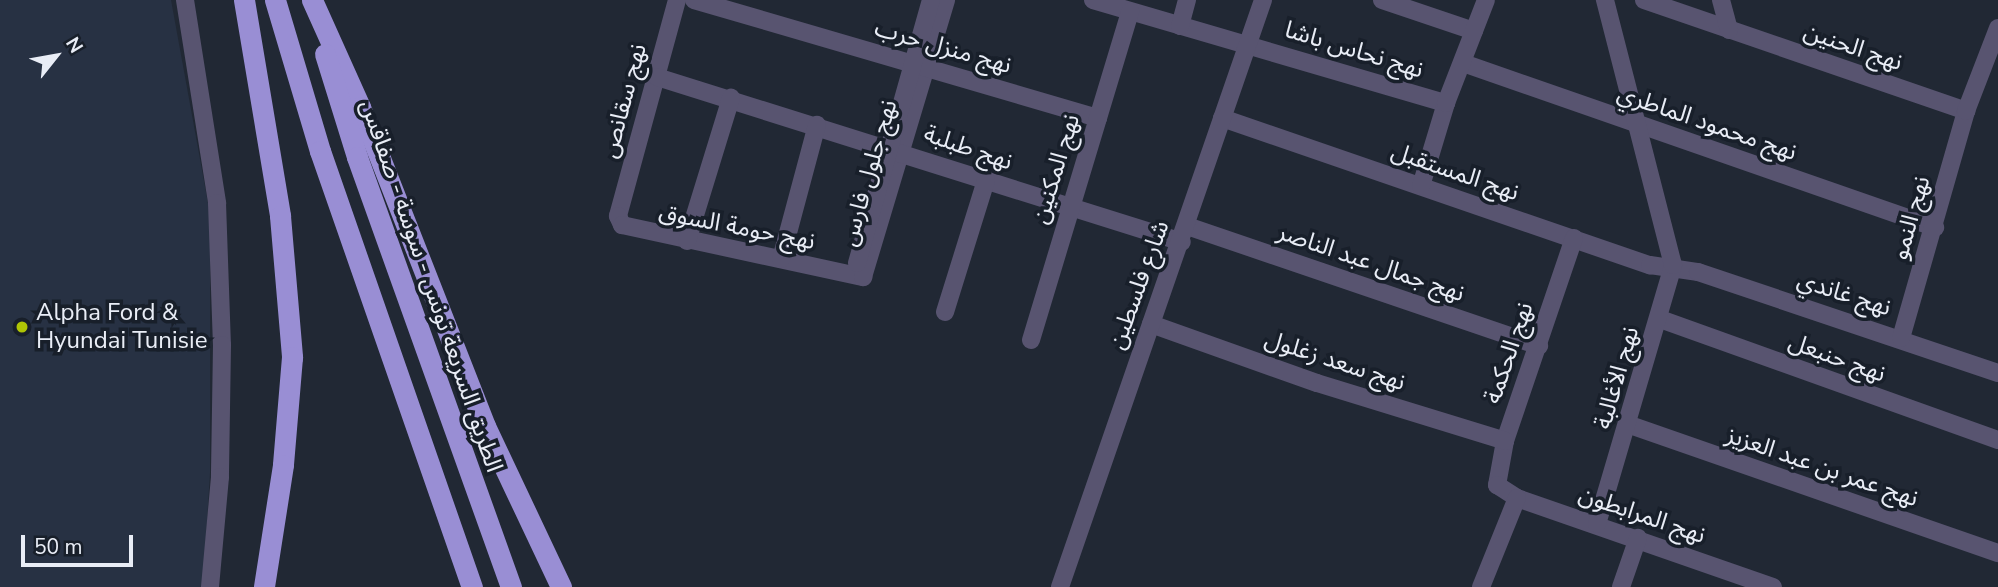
<!DOCTYPE html>
<meta charset="utf-8">
<style>
body{margin:0}
#map{position:relative;width:1998px;height:587px;overflow:hidden;background:#212834;font-family:"Nunito Sans","Noto Sans Arabic",sans-serif}
div>[style]{position:absolute}
.built>*{inset:0;background:#273143}
.minor>*{height:18px;margin:-9px;padding:0 9px;transform-origin:9px;border-radius:9px;background:#585470}
.highway>*{height:21px;margin:-10.5px;padding:0 10.5px;transform-origin:10.5px;border-radius:10.5px;background:#998ed4}
.dots>*{width:19px;height:19px;translate:-50% -50%;box-sizing:border-box;border:4px solid #181f2a;border-radius:50%}
span{translate:-50% -50%;white-space:nowrap;text-align:center;line-height:1.15;-webkit-text-stroke:7px #181f2a;paint-order:stroke}
.street-label{font-size:24px;color:#e9edf6}
.poi-label{font-size:24px;color:#e9edf6}
.left{translate:0 -50%;text-align:left}
.north{position:absolute;left:21px;top:21px;width:70px;height:70px;-webkit-text-stroke:5px #181f2a;paint-order:stroke;rotate:59deg;font-size:19px;font-weight:700;line-height:28px;text-align:center;color:#e9edf6}
.north::after{content:'';display:block;margin:auto;width:24px;height:32px;background:#e9edf6;clip-path:polygon(50% 0,100% 100%,50% 72%,0 100%)}
.scale{position:absolute;left:21px;top:535px;width:112px;height:32px;box-sizing:border-box;border:4px solid #e9edf6;border-top:0;padding-left:9px;font-size:21px;line-height:24px;white-space:nowrap;color:#e9edf6;-webkit-text-stroke:5px #181f2a;paint-order:stroke}
</style>
<div id="map">
<div class="built">
<i style="clip-path:polygon(0 0,171px 0,210px 214px,210px 473px,203px 587px,0 587px)"></i>
</div>
<div class="minor">
<i style="left:185px;top:0;width:206px;rotate:81deg"></i>
<i style="left:217px;top:203px;width:142px;rotate:88deg"></i>
<i style="left:222px;top:345px;width:132px;rotate:90.9deg"></i>
<i style="left:220px;top:477px;width:110px;rotate:95.2deg"></i>
<i style="left:677px;top:0;width:224px;rotate:105.3deg"></i>
<i style="left:618px;top:216px;width:10px;rotate:66deg"></i>
<i style="left:622px;top:225px;width:247px;rotate:12.2deg"></i>
<i style="left:863px;top:277px;width:289px;rotate:-73.3deg"></i>
<i style="left:694px;top:0;width:421px;rotate:16.3deg"></i>
<i style="left:1093px;top:0;width:368px;rotate:16.3deg"></i>
<i style="left:1382px;top:0;width:97px;rotate:18.6deg"></i>
<i style="left:1644px;top:0;width:341px;rotate:19deg"></i>
<i style="left:1721px;top:0;width:31px;rotate:75deg"></i>
<i style="left:1180px;top:26px;width:27px;rotate:-75deg"></i>
<i style="left:1463px;top:63px;width:500px;rotate:19.2deg"></i>
<i style="left:657px;top:77px;width:550px;rotate:17.45deg"></i>
<i style="left:1222px;top:118px;width:453px;rotate:19deg"></i>
<i style="left:1650px;top:265px;width:49px;rotate:8.3deg"></i>
<i style="left:1698px;top:272px;width:317px;rotate:18.6deg"></i>
<i style="left:1421px;top:186px;width:87px;rotate:-73.2deg"></i>
<i style="left:1446px;top:103px;width:110px;rotate:-68.8deg"></i>
<i style="left:1187px;top:226px;width:372px;rotate:18.8deg"></i>
<i style="left:1574px;top:238px;width:214px;rotate:108.8deg"></i>
<i style="left:1505px;top:441px;width:45px;rotate:100.3deg"></i>
<i style="left:1497px;top:485px;width:24px;rotate:33deg"></i>
<i style="left:1517px;top:498px;width:271px;rotate:19.2deg"></i>
<i style="left:687px;top:241px;width:150px;rotate:-72.9deg"></i>
<i style="left:781px;top:259px;width:139px;rotate:-75deg"></i>
<i style="left:857px;top:263px;width:273px;rotate:-74.3deg"></i>
<i style="left:945px;top:312px;width:138px;rotate:-72.7deg"></i>
<i style="left:1660px;top:319px;width:359px;rotate:19.7deg"></i>
<i style="left:1151px;top:324px;width:176px;rotate:19.6deg"></i>
<i style="left:1317px;top:383px;width:197px;rotate:17.1deg"></i>
<i style="left:1901px;top:338px;width:236px;rotate:-74deg"></i>
<i style="left:1966px;top:111px;width:89px;rotate:-68.9deg"></i>
<i style="left:1031px;top:340px;width:343px;rotate:-73.2deg"></i>
<i style="left:1630px;top:425px;width:390px;rotate:19.2deg"></i>
<i style="left:1597px;top:524px;width:270px;rotate:-73.6deg"></i>
<i style="left:1673px;top:265px;width:274px;rotate:-104.4deg"></i>
<i style="left:1060px;top:587px;width:621px;rotate:-70.92deg"></i>
<i style="left:1481px;top:587px;width:96px;rotate:-68deg"></i>
<i style="left:1621px;top:587px;width:52px;rotate:-70.9deg"></i>
</div>
<div class="highway">
<i style="left:244px;top:0;width:219px;rotate:80.5deg"></i>
<i style="left:280px;top:216px;width:142px;rotate:85.1deg"></i>
<i style="left:292px;top:357px;width:108px;rotate:94.8deg"></i>
<i style="left:283px;top:465px;width:123px;rotate:98.9deg"></i>
<i style="left:275px;top:0;width:158px;rotate:73.4deg"></i>
<i style="left:320px;top:151px;width:462px;rotate:70.8deg"></i>
<i style="left:312px;top:0;width:117px;rotate:65.8deg"></i>
<i style="left:360px;top:107px;width:343px;rotate:68.6deg"></i>
<i style="left:485px;top:426px;width:178px;rotate:64.7deg"></i>
<i style="left:325px;top:54px;width:108px;rotate:72.7deg"></i>
<i style="left:357px;top:157px;width:457px;rotate:70.3deg"></i>
</div>
<div class="dots">
<i style="left:22px;top:327px;background:#afc505"></i>
</div>
<div class="street-label">
<span style="left:943px;top:47px;rotate:16deg">نهج منزل حرب</span>
<span style="left:1853px;top:47px;rotate:19deg">نهج الحنين</span>
<span style="left:1354px;top:50px;rotate:17deg">نهج نحاس باشا</span>
<span style="left:624px;top:101px;rotate:-75deg">نهج سقانص</span>
<span style="left:1707px;top:123px;rotate:19deg">نهج محمود الماطري</span>
<span style="left:968px;top:148px;rotate:19deg">نهج طبلبة</span>
<span style="left:1056px;top:169px;rotate:-73deg">نهج المكنين</span>
<span style="left:1455px;top:172px;rotate:19deg">نهج المستقبل</span>
<span style="left:869px;top:173px;rotate:-74deg">نهج جلول فارس</span>
<span style="left:1911px;top:218px;rotate:-74deg">نهج النمو</span>
<span style="left:737px;top:227px;rotate:11deg">نهج حومة السوق</span>
<span style="left:1371px;top:263px;rotate:19deg">نهج جمال عبد الناصر</span>
<span style="left:1139px;top:285px;rotate:-70deg">شارع فلسطين</span>
<span style="left:431px;top:286px;rotate:71deg">الطريق السريعة تونس - سوسة - صفاقس</span>
<span style="left:1844px;top:294px;rotate:18deg">نهج غاندي</span>
<span style="left:1509px;top:353px;rotate:-71deg">نهج الحكمة</span>
<span style="left:1837px;top:358px;rotate:20deg">نهج حنبعل</span>
<span style="left:1335px;top:361px;rotate:18deg">نهج سعد زغلول</span>
<span style="left:1617px;top:378px;rotate:-74deg">نهج الأغالبة</span>
<span style="left:1822px;top:467px;rotate:19deg">نهج عمر بن عبد العزيز</span>
<span style="left:1642px;top:515px;rotate:19deg">نهج المرابطون</span>
</div>
<div class="poi-label">
<span class="left" style="left:36px;top:327px">Alpha Ford &amp;<br>Hyundai Tunisie</span>
</div>
<div class="north">N</div>
<div class="scale">50 m</div>
</div>
